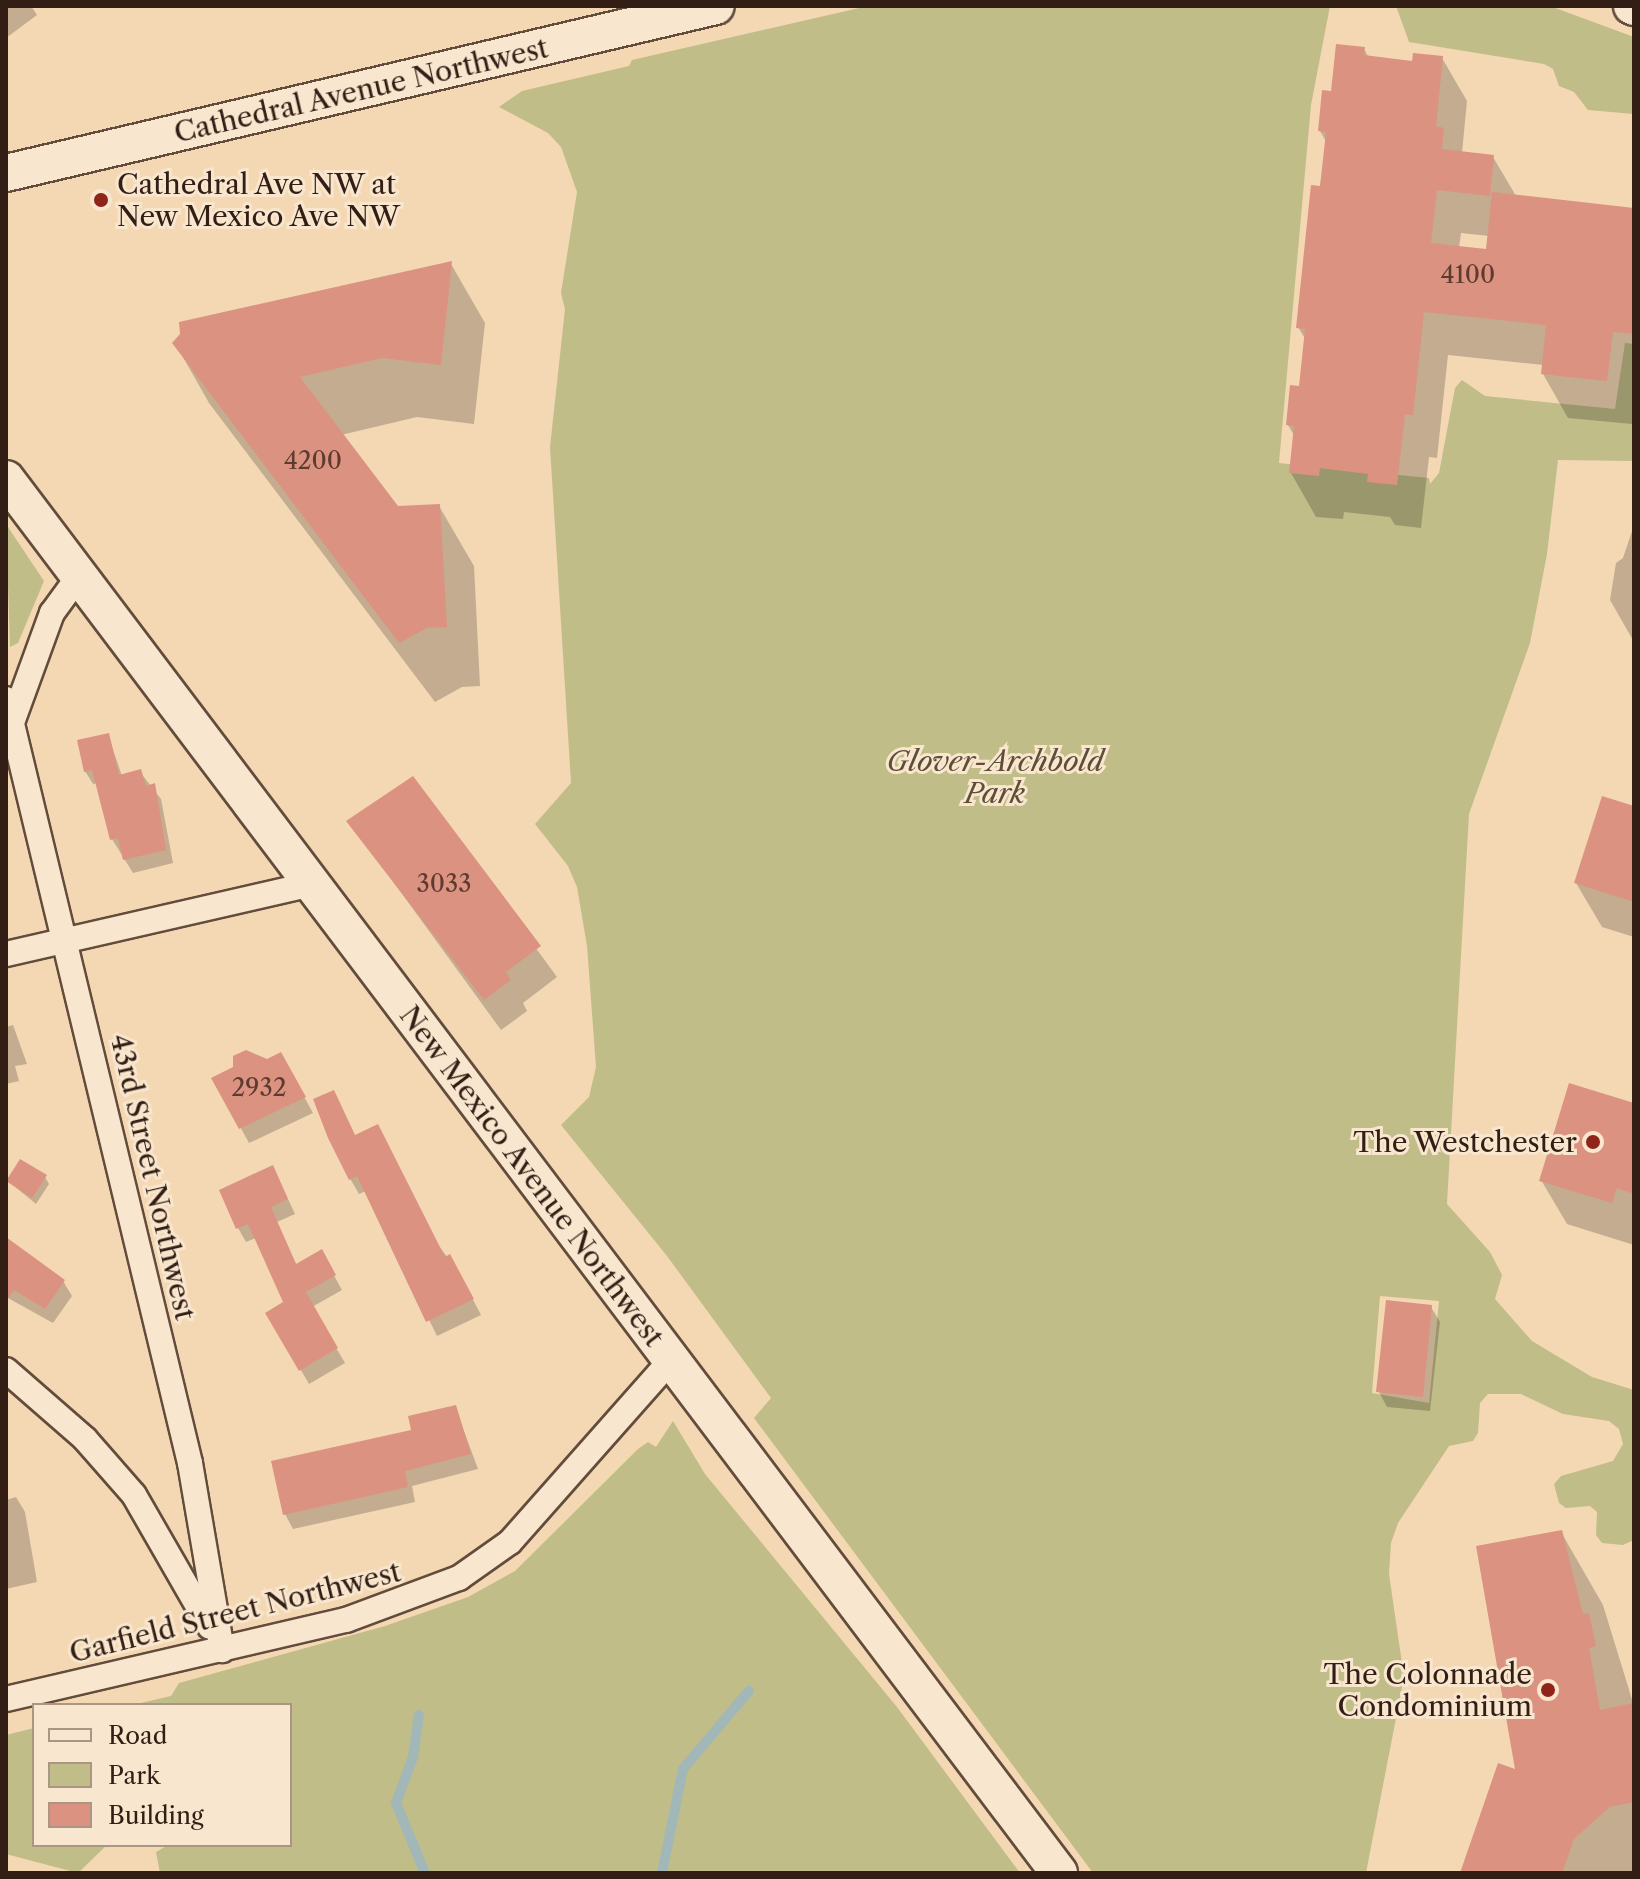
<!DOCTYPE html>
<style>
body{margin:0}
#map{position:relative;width:1640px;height:1879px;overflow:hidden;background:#f4d8b3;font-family:"Libre Caslon Text",serif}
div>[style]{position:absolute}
.green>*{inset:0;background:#c1bd88}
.shadow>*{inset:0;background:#0003}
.stream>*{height:10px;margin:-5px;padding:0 5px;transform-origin:5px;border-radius:5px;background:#a1b7b8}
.building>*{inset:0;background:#dc9281}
.roads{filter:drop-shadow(2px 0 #634c3c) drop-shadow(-2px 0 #634c3c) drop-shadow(0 2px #634c3c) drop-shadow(0 -2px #634c3c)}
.street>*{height:24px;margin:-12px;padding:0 12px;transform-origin:12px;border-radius:12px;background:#f8e6ce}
.secondary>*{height:36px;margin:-18px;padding:0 18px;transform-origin:18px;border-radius:18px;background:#f8e6ce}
.dots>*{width:22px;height:22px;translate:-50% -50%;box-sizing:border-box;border:4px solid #f8e6ce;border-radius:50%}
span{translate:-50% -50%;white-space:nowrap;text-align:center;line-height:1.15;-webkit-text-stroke:6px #f8e6ce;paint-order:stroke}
.number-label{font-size:24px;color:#5d3b30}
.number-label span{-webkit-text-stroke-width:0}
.street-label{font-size:28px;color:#331e15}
.poi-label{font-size:28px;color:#331e15}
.left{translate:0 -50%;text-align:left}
.right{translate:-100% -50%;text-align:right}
.park-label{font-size:28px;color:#5e4e38;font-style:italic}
.frame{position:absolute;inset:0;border:8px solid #331e15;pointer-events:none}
.legend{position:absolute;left:32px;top:1703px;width:260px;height:144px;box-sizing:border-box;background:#f8e6ce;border:2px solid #a99684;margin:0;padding:10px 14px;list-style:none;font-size:24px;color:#331e15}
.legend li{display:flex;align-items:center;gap:16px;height:40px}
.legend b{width:40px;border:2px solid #a99684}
</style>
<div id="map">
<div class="green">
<i style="clip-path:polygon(evenodd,868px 6px,1330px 6px,1311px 105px,1279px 463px,1429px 478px,1430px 484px,1439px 473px,1455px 388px,1462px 380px,1485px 396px,1615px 409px,1625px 343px,1634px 344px,1634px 461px,1558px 460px,1547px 554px,1530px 643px,1469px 814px,1447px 1204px,1490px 1252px,1502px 1275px,1495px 1299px,1532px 1341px,1592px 1377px,1634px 1390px,1634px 1540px,1623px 1545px,1602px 1543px,1596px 1535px,1597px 1512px,1590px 1506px,1566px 1508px,1559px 1503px,1554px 1484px,1561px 1476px,1613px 1461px,1623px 1444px,1619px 1429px,1609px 1421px,1563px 1414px,1521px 1394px,1488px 1394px,1480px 1403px,1478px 1433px,1473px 1441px,1449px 1446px,1398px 1523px,1391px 1543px,1389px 1574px,1404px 1677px,1366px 1873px,1093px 1873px,754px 1418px,771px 1398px,667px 1256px,561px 1125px,589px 1097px,596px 1067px,587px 946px,577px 887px,568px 866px,535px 824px,571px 783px,550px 447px,565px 309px,561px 293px,577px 192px,561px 147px,548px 133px,499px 107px,522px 91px,629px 66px,632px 60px,868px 6px,1380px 1296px,1439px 1301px,1429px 1403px,1372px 1393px,1380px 1296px)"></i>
<i style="clip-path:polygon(1396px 6px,1550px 6px,1634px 37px,1634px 114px,1588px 110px,1574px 92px,1559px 86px,1553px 69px,1544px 64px,1409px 42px)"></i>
<i style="clip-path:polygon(6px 524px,44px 581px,18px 643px,10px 647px)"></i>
<i style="clip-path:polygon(673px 1421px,705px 1474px,897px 1707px,1020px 1873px,160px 1873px,156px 1852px,168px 1845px,290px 1845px,290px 1705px,132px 1705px,171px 1696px,179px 1683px,385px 1626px,468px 1597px,515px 1571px,638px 1449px,648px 1442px,656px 1447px)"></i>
<i style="clip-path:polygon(34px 1728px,34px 1845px,107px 1845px,78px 1873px,6px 1854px,6px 1735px)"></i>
</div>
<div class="shadow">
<i style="clip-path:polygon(6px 6px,31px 6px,37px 15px,6px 38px)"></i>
<i style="clip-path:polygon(evenodd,1364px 49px,1369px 58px,1414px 63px,1442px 58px,1467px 101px,1462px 153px,1493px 157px,1516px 196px,1634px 210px,1632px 424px,1568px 418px,1543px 374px,1544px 365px,1448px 355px,1437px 458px,1429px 457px,1421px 528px,1395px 525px,1390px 517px,1344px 512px,1343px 519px,1316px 517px,1291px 473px,1295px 437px,1288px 425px,1300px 388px,1306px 340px,1298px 327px,1327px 143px,1320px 131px,1333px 93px,1364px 49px,1461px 233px,1489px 236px,1487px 251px,1459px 248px,1461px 233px)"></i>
<i style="clip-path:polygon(451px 264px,485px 323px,474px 424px,417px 417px,341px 435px,397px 508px,439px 506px,474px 566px,480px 686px,462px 687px,435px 702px,209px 403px,175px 343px)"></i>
<i style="clip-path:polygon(1634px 525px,1634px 642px,1610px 600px,1616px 563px,1623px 558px)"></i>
<i style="clip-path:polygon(108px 735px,122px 776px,140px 772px,161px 799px,173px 863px,133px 873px,112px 839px,98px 783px,93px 784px,85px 771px)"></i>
<i style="clip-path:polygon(412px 779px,557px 977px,523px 1003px,527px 1011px,501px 1030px,349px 821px)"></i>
<i style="clip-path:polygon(1634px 809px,1634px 937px,1602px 927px,1576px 883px)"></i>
<i style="clip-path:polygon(13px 1025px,27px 1064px,15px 1066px,19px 1081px,6px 1084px,6px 1027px)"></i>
<i style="clip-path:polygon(281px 1055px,313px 1113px,249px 1143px,214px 1079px)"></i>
<i style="clip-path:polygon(1634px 1107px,1634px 1245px,1567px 1224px,1541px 1180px)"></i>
<i style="clip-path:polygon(356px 1137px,458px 1271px,481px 1315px,437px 1336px,366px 1191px,359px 1194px,340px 1161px)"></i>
<i style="clip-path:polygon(45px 1177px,49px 1184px,36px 1204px,8px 1181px)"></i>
<i style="clip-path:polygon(280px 1182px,295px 1214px,277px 1222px,297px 1266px,321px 1252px,342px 1290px,312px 1307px,345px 1363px,309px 1384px,268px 1313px,286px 1303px,256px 1238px,246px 1242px,238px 1228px)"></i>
<i style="clip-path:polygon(6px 1243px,63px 1281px,72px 1296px,53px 1323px,6px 1297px)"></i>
<i style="clip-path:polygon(1431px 1307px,1440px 1322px,1430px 1411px,1387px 1407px,1379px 1392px)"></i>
<i style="clip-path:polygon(455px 1407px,478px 1469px,412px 1486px,415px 1502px,293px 1529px,285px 1514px)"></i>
<i style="clip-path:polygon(16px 1497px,25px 1512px,37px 1582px,6px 1589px,6px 1500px)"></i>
<i style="clip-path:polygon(1561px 1532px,1603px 1605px,1634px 1706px,1634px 1873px,1465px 1873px,1517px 1772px)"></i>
</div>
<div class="stream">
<i style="left:419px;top:1715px;width:42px;rotate:98.1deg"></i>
<i style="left:413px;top:1757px;width:49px;rotate:110.3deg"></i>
<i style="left:396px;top:1803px;width:76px;rotate:67.5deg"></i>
<i style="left:662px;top:1873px;width:106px;rotate:-78.6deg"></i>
<i style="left:683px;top:1769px;width:102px;rotate:-49.8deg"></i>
</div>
<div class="building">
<i style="clip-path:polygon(1336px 44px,1365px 47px,1364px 55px,1412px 61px,1413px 53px,1443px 56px,1436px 126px,1444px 128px,1442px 149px,1494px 155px,1490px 196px,1437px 190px,1431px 243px,1486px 249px,1492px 192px,1634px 208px,1634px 334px,1613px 332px,1607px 381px,1541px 374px,1546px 325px,1424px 312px,1413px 415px,1405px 414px,1397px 485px,1367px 482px,1368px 474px,1320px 468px,1319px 476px,1289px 473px,1294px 426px,1286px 425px,1290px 385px,1299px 386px,1305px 329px,1296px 328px,1311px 185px,1320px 186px,1326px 132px,1318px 131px,1322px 90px,1331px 91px)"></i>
<i style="clip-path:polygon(452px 261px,441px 365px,382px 358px,300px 377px,398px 506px,440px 504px,447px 627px,427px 628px,399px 643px,172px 343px,180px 334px,179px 322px)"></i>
<i style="clip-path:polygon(109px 733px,119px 775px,141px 769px,146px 786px,155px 783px,166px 850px,123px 860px,118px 838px,110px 840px,92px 770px,84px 772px,77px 740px)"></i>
<i style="clip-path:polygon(413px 776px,541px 946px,506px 972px,511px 980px,484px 1000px,346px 821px)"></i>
<i style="clip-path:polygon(1602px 796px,1634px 806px,1634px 902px,1574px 883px)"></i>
<i style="clip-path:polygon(246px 1050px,267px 1059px,281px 1052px,306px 1097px,239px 1129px,211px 1078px,233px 1067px,233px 1056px)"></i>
<i style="clip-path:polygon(1569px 1083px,1634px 1103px,1634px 1194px,1617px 1188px,1612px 1203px,1539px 1181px)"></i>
<i style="clip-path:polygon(334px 1090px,355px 1135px,378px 1124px,445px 1257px,450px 1254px,474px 1299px,426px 1322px,357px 1176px,349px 1180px,328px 1138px,313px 1099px)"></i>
<i style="clip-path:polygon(20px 1159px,47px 1175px,32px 1198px,6px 1181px)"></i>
<i style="clip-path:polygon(273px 1165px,288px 1199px,271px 1207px,296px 1264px,322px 1249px,336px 1275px,306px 1292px,338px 1348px,299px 1371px,265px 1313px,283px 1302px,248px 1224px,236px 1229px,219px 1190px)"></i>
<i style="clip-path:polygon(6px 1237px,65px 1280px,45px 1309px,14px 1290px,6px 1301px)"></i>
<i style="clip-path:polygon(1386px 1300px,1432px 1305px,1423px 1397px,1376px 1392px)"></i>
<i style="clip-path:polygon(456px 1405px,471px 1454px,405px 1471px,408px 1487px,283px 1515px,271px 1461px,411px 1430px,408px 1416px)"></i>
<i style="clip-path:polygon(1562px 1530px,1583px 1614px,1589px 1613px,1596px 1646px,1589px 1648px,1600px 1710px,1634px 1703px,1634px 1802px,1610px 1807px,1574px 1839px,1562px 1873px,1460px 1873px,1498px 1763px,1515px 1769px,1476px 1546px)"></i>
</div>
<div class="roads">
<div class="street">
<i style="left:6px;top:699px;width:786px;rotate:76.46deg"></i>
<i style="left:190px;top:1463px;width:190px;rotate:80.3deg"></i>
<i style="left:13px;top:720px;width:114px;rotate:-70deg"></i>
<i style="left:52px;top:613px;width:46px;rotate:-53.9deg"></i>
<i style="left:6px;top:954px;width:313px;rotate:-12.9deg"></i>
<i style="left:6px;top:1370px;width:105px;rotate:41.1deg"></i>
<i style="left:85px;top:1439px;width:74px;rotate:48.8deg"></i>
<i style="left:134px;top:1495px;width:152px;rotate:60.1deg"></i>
<i style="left:6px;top:1699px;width:349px;rotate:-13.1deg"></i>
<i style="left:346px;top:1620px;width:121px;rotate:-20.4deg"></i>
<i style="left:459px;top:1578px;width:62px;rotate:-35.2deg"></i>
<i style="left:510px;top:1542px;width:243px;rotate:-48.5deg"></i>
</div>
<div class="secondary">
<i style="left:1632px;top:6px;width:2px;rotate:27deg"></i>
<i style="left:6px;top:173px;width:729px;rotate:-13.24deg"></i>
<i style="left:6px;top:479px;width:1747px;rotate:52.93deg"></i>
</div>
</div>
<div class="dots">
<i style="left:101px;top:200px;background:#8f2418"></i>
<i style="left:1593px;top:1142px;background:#8f2418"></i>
<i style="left:1548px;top:1690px;background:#8f2418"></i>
</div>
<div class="number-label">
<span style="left:1468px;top:275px">4100</span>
<span style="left:313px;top:461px">4200</span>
<span style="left:444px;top:884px">3033</span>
<span style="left:259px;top:1088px">2932</span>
</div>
<div class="street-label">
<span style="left:361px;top:90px;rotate:-13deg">Cathedral Avenue Northwest</span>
<span style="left:532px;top:1176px;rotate:53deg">New Mexico Avenue Northwest</span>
<span style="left:153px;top:1177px;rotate:77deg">43rd Street Northwest</span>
<span style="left:235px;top:1612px;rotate:-14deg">Garfield Street Northwest</span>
</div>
<div class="poi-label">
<span class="left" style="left:117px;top:200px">Cathedral Ave NW at<br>New Mexico Ave NW</span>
<span class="right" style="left:1577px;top:1142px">The Westchester</span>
<span class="right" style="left:1532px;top:1690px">The Colonnade<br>Condominium</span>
</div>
<div class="park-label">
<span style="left:995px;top:777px">Glover-Archbold<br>Park</span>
</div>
<div class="frame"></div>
<ul class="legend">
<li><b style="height:10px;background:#f8e6ce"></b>Road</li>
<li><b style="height:22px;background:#c1bd88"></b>Park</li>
<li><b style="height:22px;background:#dc9281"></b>Building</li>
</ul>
</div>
